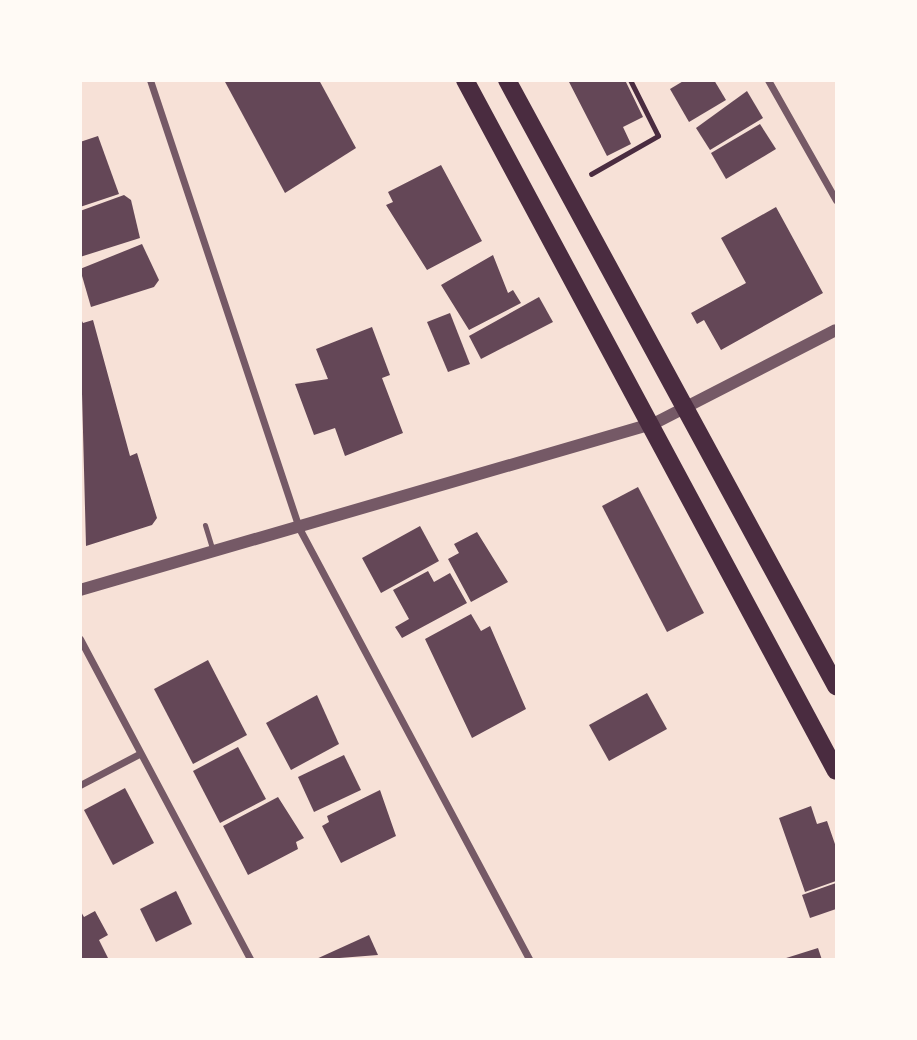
<!DOCTYPE html>
<style>
body{margin:0}
#map{position:relative;width:917px;height:1040px;overflow:hidden;background:#f7e1d7;font-family:"PT Sans Narrow",sans-serif}
div>[style]{position:absolute}
.building>*{inset:0;background:#644757}
.path>*{height:4.5px;margin:-2.25px;padding:0 2.25px;transform-origin:2.25px;border-radius:2.25px;background:#4a2c40}
.service>*{height:5px;margin:-2.5px;padding:0 2.5px;transform-origin:2.5px;border-radius:2.5px;background:#755966}
.minor>*{height:7px;margin:-3.5px;padding:0 3.5px;transform-origin:3.5px;border-radius:3.5px;background:#755966}
.tertiary>*{height:12px;margin:-6px;padding:0 6px;transform-origin:6px;border-radius:6px;background:#755966}
.primary>*{height:18px;margin:-9px;padding:0 9px;transform-origin:9px;border-radius:9px;background:#4a2c40}
span{translate:-50% -50%;white-space:nowrap;text-align:center;line-height:1.15;-webkit-text-stroke:7px #fffaf5;paint-order:stroke}
.frame{position:absolute;inset:0;border:82px solid #fffaf5;pointer-events:none}
</style>
<div id="map">
<div class="building">
<i style="clip-path:polygon(224px 80px,319px 80px,356px 148px,285px 193px)"></i>
<i style="clip-path:polygon(568px 80px,625px 80px,643px 117px,623px 127px,631px 144px,607px 156px)"></i>
<i style="clip-path:polygon(685px 80px,714px 80px,726px 100px,689px 122px,670px 89px)"></i>
<i style="clip-path:polygon(747px 91px,763px 118px,710px 150px,696px 128px)"></i>
<i style="clip-path:polygon(760px 124px,776px 149px,726px 179px,711px 153px)"></i>
<i style="clip-path:polygon(98px 136px,119px 194px,80px 207px,80px 142px)"></i>
<i style="clip-path:polygon(441px 165px,482px 241px,427px 270px,386px 205px,393px 202px,388px 192px)"></i>
<i style="clip-path:polygon(124px 195px,131px 200px,140px 238px,80px 257px,80px 211px)"></i>
<i style="clip-path:polygon(776px 207px,823px 293px,721px 350px,704px 320px,697px 324px,691px 313px,746px 283px,721px 238px)"></i>
<i style="clip-path:polygon(142px 244px,159px 280px,154px 287px,91px 307px,80px 269px)"></i>
<i style="clip-path:polygon(493px 255px,508px 293px,513px 290px,521px 303px,469px 330px,441px 285px)"></i>
<i style="clip-path:polygon(539px 297px,553px 322px,481px 359px,469px 336px)"></i>
<i style="clip-path:polygon(450px 313px,470px 364px,448px 372px,427px 322px)"></i>
<i style="clip-path:polygon(80px 317px,83px 323px,93px 320px,130px 456px,137px 453px,157px 518px,152px 525px,86px 546px)"></i>
<i style="clip-path:polygon(372px 327px,390px 375px,382px 378px,403px 433px,345px 456px,335px 428px,314px 435px,295px 384px,328px 379px,316px 349px)"></i>
<i style="clip-path:polygon(638px 487px,704px 613px,667px 632px,602px 506px)"></i>
<i style="clip-path:polygon(420px 526px,439px 561px,381px 593px,362px 558px)"></i>
<i style="clip-path:polygon(477px 532px,508px 582px,471px 602px,448px 559px,459px 553px,454px 544px)"></i>
<i style="clip-path:polygon(428px 571px,434px 582px,450px 573px,467px 603px,402px 638px,395px 627px,409px 619px,393px 590px)"></i>
<i style="clip-path:polygon(471px 614px,481px 631px,490px 626px,526px 709px,472px 738px,425px 639px)"></i>
<i style="clip-path:polygon(208px 660px,247px 735px,193px 764px,154px 689px)"></i>
<i style="clip-path:polygon(647px 693px,667px 729px,609px 761px,589px 725px)"></i>
<i style="clip-path:polygon(317px 695px,339px 744px,291px 770px,266px 723px)"></i>
<i style="clip-path:polygon(238px 747px,266px 799px,220px 823px,193px 771px)"></i>
<i style="clip-path:polygon(344px 755px,361px 790px,314px 812px,298px 777px)"></i>
<i style="clip-path:polygon(125px 788px,154px 843px,113px 865px,84px 810px)"></i>
<i style="clip-path:polygon(380px 790px,396px 836px,341px 863px,322px 826px,329px 822px,327px 816px)"></i>
<i style="clip-path:polygon(278px 797px,304px 838px,296px 842px,298px 849px,248px 875px,223px 826px)"></i>
<i style="clip-path:polygon(811px 806px,817px 824px,827px 821px,836px 847px,836px 881px,805px 892px,779px 818px)"></i>
<i style="clip-path:polygon(836px 883px,836px 909px,810px 918px,802px 895px)"></i>
<i style="clip-path:polygon(176px 891px,192px 924px,156px 942px,140px 909px)"></i>
<i style="clip-path:polygon(80px 910px,84px 917px,95px 911px,108px 935px,99px 940px,109px 960px,80px 960px)"></i>
<i style="clip-path:polygon(369px 935px,378px 955px,314px 960px)"></i>
<i style="clip-path:polygon(818px 948px,822px 960px,784px 960px,783px 959px)"></i>
</div>
<div class="path">
<i style="left:591px;top:174px;width:77px;rotate:-29.6deg"></i>
<i style="left:658px;top:136px;width:63px;rotate:-116.6deg"></i>
</div>
<div class="service">
<i style="left:205px;top:525px;width:28px;rotate:73deg"></i>
</div>
<div class="minor">
<i style="left:150px;top:80px;width:472px;rotate:71.6deg"></i>
<i style="left:299px;top:528px;width:490px;rotate:61.9deg"></i>
<i style="left:768px;top:80px;width:138px;rotate:60.5deg"></i>
<i style="left:80px;top:639px;width:364px;rotate:62deg"></i>
<i style="left:80px;top:785px;width:67px;rotate:-27.7deg"></i>
</div>
<div class="tertiary">
<i style="left:80px;top:590px;width:599px;rotate:-16.2deg"></i>
<i style="left:655px;top:423px;width:203px;rotate:-27.2deg"></i>
</div>
<div class="primary">
<i style="left:465px;top:80px;width:784px;rotate:61.77deg"></i>
<i style="left:507px;top:80px;width:690px;rotate:61.5deg"></i>
</div>
<div class="frame"></div>
</div>
